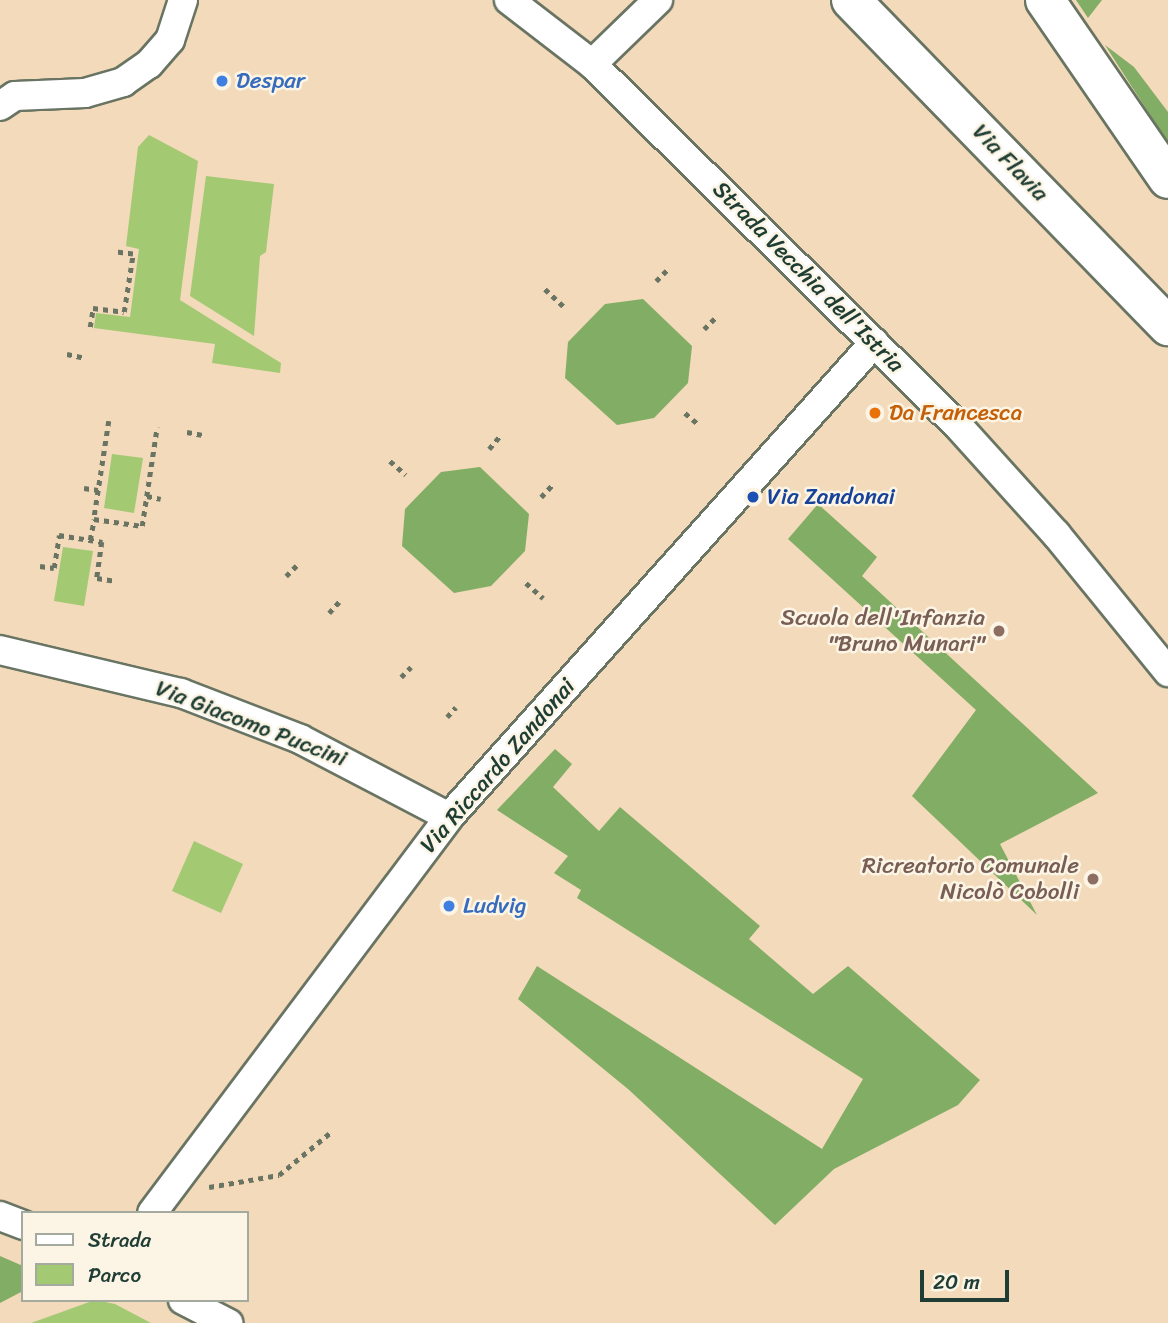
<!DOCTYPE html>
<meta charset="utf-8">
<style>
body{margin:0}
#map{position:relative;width:1168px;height:1323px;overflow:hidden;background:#f2daba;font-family:Sriracha,sans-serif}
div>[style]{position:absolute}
.green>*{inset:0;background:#a3c973}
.forest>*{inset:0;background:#82ad65}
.path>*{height:4.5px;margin-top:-2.25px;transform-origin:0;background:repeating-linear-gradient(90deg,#697463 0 5px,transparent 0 10px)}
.roads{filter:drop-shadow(2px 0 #697463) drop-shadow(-2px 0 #697463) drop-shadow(0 2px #697463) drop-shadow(0 -2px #697463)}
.street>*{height:28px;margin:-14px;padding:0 14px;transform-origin:14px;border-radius:14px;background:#fff}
.secondary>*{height:38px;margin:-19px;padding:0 19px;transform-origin:19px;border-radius:19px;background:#fff}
.primary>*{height:38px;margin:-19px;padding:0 19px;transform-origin:19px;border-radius:19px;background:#fff}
.dots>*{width:19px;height:19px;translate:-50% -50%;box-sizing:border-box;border:4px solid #fcf5e5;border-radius:50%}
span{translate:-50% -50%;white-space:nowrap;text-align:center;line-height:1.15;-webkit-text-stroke:5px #fcf5e5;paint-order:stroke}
.shop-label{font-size:23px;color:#366cbe}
.left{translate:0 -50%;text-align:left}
.street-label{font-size:23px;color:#1f3d34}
.food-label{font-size:23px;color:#c56008}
.transit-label{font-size:23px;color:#164399}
.education-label{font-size:23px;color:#785e54}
.right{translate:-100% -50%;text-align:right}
.legend{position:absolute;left:21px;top:1211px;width:228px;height:91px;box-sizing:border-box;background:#fcf5e5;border:2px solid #a4ab9e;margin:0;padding:9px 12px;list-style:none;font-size:21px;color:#1f3d34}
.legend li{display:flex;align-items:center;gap:14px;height:35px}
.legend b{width:35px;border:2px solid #a4ab9e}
.scale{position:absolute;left:920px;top:1270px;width:89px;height:32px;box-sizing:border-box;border:4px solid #1f3d34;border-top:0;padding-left:9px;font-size:21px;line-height:24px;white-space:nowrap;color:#1f3d34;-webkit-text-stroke:5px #fcf5e5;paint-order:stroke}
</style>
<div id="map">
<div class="green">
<i style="clip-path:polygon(149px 135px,198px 161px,180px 300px,281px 363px,280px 373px,212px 363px,215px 344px,94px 328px,96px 313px,130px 317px,139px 249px,126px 246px,138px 147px)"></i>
<i style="clip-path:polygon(206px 176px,274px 184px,266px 252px,260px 256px,254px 336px,190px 296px)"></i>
<i style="clip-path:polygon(112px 454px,143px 458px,134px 513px,104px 508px)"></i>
<i style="clip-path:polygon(63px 547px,93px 551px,84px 606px,54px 601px)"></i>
<i style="clip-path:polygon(194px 841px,243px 864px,221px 913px,172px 891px)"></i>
<i style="clip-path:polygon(95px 1300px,115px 1304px,151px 1323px,31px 1323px)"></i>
</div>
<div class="forest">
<i style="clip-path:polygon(1076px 0,1102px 0,1088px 18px)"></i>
<i style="clip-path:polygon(1105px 45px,1134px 67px,1168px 112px,1168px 143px)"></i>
<i style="clip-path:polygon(643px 299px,692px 346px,688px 383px,654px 418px,617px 425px,565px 378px,568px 342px,605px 304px)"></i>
<i style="clip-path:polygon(480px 467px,529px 514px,525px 551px,491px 586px,454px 593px,402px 546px,405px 509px,441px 472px)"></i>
<i style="clip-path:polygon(818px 504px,877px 557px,862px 576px,1098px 793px,1000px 844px,1037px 915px,912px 796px,976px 710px,788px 539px)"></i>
<i style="clip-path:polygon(555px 749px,572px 764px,553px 787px,599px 831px,620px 807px,760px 926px,749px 939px,813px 994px,848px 966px,980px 1080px,958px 1105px,834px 1169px,775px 1225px,628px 1089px,518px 999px,537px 966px,822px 1149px,863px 1079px,577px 898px,581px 890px,554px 873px,568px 856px,497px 810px)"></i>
<i style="clip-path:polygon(0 1256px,23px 1266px,23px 1291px,0 1303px)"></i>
</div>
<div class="path">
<i style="left:656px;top:281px;width:20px;rotate:-45deg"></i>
<i style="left:545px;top:289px;width:26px;rotate:43deg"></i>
<i style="left:90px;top:327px;width:19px;rotate:-81deg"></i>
<i style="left:93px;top:308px;width:31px;rotate:7deg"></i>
<i style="left:124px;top:312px;width:59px;rotate:-81.2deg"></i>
<i style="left:133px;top:254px;width:17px;rotate:-173deg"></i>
<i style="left:704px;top:329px;width:20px;rotate:-45deg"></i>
<i style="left:67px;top:354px;width:19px;rotate:12deg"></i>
<i style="left:685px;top:413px;width:17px;rotate:40deg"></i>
<i style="left:109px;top:421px;width:99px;rotate:98.7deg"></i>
<i style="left:94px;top:519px;width:49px;rotate:8.3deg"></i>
<i style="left:142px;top:526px;width:100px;rotate:-81.4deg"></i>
<i style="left:187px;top:432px;width:16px;rotate:11deg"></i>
<i style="left:489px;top:449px;width:16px;rotate:-50deg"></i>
<i style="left:390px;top:461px;width:21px;rotate:41deg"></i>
<i style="left:84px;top:488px;width:14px;rotate:8deg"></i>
<i style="left:147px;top:496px;width:14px;rotate:12deg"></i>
<i style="left:541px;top:497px;width:16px;rotate:-47deg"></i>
<i style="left:90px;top:540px;width:21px;rotate:-79deg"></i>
<i style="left:40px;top:566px;width:14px;rotate:8deg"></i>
<i style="left:54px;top:568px;width:33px;rotate:-81deg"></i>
<i style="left:59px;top:535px;width:44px;rotate:9.2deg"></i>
<i style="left:102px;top:542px;width:36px;rotate:98deg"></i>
<i style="left:97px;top:578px;width:19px;rotate:9deg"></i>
<i style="left:286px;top:576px;width:16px;rotate:-45deg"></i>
<i style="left:526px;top:583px;width:23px;rotate:41deg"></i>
<i style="left:329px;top:613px;width:15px;rotate:-48deg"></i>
<i style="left:401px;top:677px;width:14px;rotate:-45deg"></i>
<i style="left:447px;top:717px;width:13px;rotate:-48deg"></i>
<i style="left:209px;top:1187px;width:71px;rotate:-9.7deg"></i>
<i style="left:279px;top:1175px;width:67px;rotate:-39.6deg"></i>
</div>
<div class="roads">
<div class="street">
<i style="left:509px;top:0;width:105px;rotate:37.6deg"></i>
<i style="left:592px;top:64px;width:519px;rotate:44.69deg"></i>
<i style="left:961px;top:429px;width:142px;rotate:47.9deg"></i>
<i style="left:1056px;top:534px;width:178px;rotate:50.9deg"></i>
<i style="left:592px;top:64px;width:92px;rotate:-44.1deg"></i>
<i style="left:0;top:106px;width:18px;rotate:-34deg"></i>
<i style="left:15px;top:96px;width:70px;rotate:-2.5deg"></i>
<i style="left:85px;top:93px;width:40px;rotate:-16deg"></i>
<i style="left:123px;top:82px;width:32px;rotate:-35deg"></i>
<i style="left:149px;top:64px;width:32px;rotate:-49deg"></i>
<i style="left:170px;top:40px;width:42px;rotate:-72deg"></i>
<i style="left:0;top:650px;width:186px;rotate:13.4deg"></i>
<i style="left:181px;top:693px;width:128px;rotate:21.1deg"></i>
<i style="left:300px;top:739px;width:168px;rotate:27.6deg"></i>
<i style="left:152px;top:1213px;width:495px;rotate:-53.1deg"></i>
<i style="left:449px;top:817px;width:637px;rotate:-48.12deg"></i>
<i style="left:0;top:1216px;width:25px;rotate:21deg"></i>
<i style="left:183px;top:1300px;width:51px;rotate:27.1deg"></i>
</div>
<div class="secondary">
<i style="left:1045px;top:0;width:217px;rotate:55.5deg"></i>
</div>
<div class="primary">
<i style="left:851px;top:0;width:455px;rotate:45.8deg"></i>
</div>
</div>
<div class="dots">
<i style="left:222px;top:81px;background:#3f7fe0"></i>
<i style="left:875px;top:413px;background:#e8710a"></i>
<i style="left:753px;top:497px;background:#1a4fb4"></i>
<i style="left:999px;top:631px;background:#8d6e63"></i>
<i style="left:1093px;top:879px;background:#8d6e63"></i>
<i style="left:449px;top:906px;background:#3f7fe0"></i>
</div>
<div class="shop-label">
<span class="left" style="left:236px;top:81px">Despar</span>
<span class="left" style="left:463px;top:906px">Ludvig</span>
</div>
<div class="street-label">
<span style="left:1010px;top:163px;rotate:46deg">Via Flavia</span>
<span style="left:808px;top:277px;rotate:45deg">Strada Vecchia dell'Istria</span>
<span style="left:251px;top:724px;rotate:21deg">Via Giacomo Puccini</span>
<span style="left:498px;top:766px;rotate:-49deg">Via Riccardo Zandonai</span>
</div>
<div class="food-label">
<span class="left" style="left:889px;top:413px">Da Francesca</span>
</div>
<div class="transit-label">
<span class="left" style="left:767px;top:497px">Via Zandonai</span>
</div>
<div class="education-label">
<span class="right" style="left:985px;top:631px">Scuola dell'Infanzia<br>"Bruno Munari"</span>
<span class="right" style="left:1079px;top:879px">Ricreatorio Comunale<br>Nicolò Cobolli</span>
</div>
<ul class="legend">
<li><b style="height:9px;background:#fff"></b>Strada</li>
<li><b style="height:19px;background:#a3c973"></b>Parco</li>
</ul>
<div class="scale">20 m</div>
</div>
